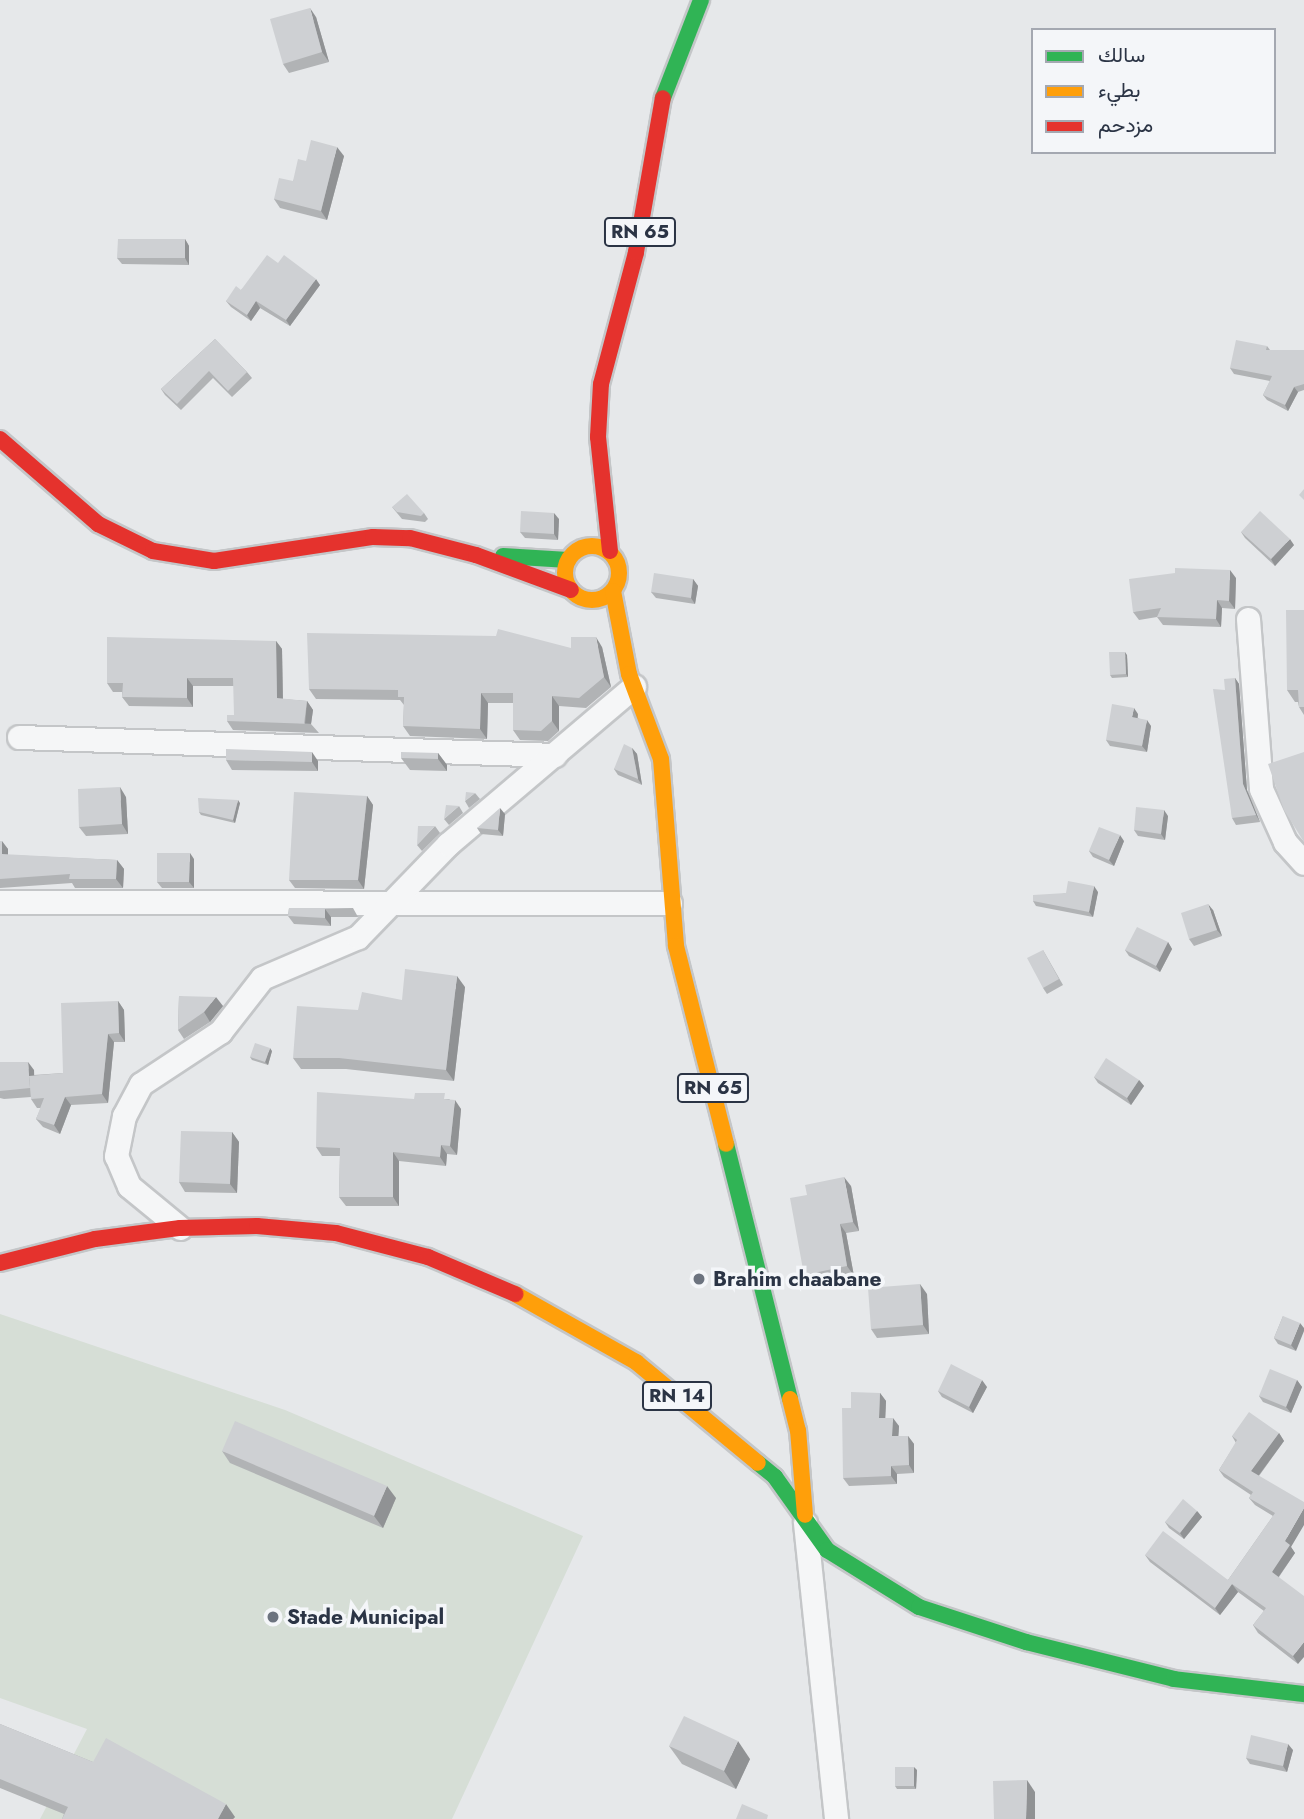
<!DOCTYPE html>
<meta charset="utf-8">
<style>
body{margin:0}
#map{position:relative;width:1304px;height:1819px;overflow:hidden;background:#e6e8ea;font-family:Jost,Vazirmatn,sans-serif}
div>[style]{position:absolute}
.green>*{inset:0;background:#d6ded6}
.roads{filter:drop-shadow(2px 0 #c4c6c8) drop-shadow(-2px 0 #c4c6c8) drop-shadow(0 2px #c4c6c8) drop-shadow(0 -2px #c4c6c8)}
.street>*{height:23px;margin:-11.5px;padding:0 11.5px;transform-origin:11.5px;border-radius:11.5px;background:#f5f6f7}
.fast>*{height:16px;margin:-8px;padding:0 8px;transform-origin:8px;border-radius:8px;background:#30b455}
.slow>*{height:16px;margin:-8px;padding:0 8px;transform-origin:8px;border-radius:8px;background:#ff9f0a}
.slow>.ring{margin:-8px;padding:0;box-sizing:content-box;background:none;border:16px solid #ff9f0a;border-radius:50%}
.jam>*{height:16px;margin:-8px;padding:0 8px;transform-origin:8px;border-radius:8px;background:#e5322d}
.wall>*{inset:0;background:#b1b3b5}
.shaded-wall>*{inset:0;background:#909294}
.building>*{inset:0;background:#ced0d3}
.dots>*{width:19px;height:19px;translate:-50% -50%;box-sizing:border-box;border:4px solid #f4f6f9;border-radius:50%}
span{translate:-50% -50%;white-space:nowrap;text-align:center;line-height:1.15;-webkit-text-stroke:7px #f4f6f9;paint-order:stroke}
.shield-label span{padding:2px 5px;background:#f4f6f9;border:2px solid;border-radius:5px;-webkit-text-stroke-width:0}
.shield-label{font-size:19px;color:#2b3445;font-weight:700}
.poi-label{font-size:21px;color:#2b3445;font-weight:700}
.left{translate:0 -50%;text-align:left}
.legend{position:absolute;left:1031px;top:28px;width:245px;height:126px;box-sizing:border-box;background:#f4f6f9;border:2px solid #a4a8b1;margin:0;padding:9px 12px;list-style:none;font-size:21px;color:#2b3445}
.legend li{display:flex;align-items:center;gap:14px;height:35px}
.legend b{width:35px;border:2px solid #a4a8b1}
</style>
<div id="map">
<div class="green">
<i style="clip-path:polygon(0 1314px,285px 1410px,583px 1536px,452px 1819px,40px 1819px,87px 1729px,0 1698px)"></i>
</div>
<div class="roads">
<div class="street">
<i style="left:1248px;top:619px;width:170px;rotate:85.6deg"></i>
<i style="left:1261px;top:789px;width:58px;rotate:65.6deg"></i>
<i style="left:1285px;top:842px;width:28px;rotate:48deg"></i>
<i style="left:19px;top:737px;width:536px;rotate:1.92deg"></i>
<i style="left:0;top:902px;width:670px;rotate:0.09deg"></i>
<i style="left:180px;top:1228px;width:66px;rotate:-140.5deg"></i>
<i style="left:129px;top:1186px;width:33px;rotate:-113deg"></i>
<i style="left:116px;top:1156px;width:41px;rotate:-78.7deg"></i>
<i style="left:124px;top:1116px;width:36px;rotate:-62deg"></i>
<i style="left:141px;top:1084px;width:95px;rotate:-33.4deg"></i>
<i style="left:220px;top:1032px;width:68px;rotate:-52.1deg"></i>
<i style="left:262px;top:978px;width:104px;rotate:-23.1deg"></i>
<i style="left:358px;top:937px;width:129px;rotate:-45.9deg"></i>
<i style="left:448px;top:844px;width:244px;rotate:-40.3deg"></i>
<i style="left:805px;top:1523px;width:298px;rotate:84deg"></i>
</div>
<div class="fast">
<i style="left:663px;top:98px;width:105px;rotate:-68.8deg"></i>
<i style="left:503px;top:556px;width:65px;rotate:3.5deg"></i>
<i style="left:726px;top:1144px;width:263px;rotate:75.9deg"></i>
<i style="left:758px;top:1463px;width:22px;rotate:39deg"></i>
<i style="left:775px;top:1477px;width:90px;rotate:54.5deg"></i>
<i style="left:827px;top:1550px;width:108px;rotate:31.8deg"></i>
<i style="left:919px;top:1607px;width:113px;rotate:18.1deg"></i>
<i style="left:1026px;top:1642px;width:153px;rotate:14deg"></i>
<i style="left:1174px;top:1679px;width:131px;rotate:6.6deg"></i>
</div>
<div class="slow">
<i class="ring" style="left:565px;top:546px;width:38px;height:38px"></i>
<i style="left:613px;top:591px;width:85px;rotate:79.1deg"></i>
<i style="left:629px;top:674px;width:91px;rotate:69.4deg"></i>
<i style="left:661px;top:759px;width:188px;rotate:85.4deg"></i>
<i style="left:676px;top:946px;width:204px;rotate:75.8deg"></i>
<i style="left:515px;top:1294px;width:139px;rotate:29.3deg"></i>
<i style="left:636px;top:1362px;width:158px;rotate:39.6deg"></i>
<i style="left:790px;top:1399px;width:32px;rotate:76deg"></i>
<i style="left:798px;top:1430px;width:85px;rotate:85.3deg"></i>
</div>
<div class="jam">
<i style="left:0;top:439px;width:130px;rotate:40.9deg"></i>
<i style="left:98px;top:524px;width:61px;rotate:26.1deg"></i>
<i style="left:153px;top:551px;width:62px;rotate:9.3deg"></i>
<i style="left:214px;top:561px;width:161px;rotate:-8.6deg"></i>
<i style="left:373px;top:537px;width:37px;rotate:2deg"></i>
<i style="left:410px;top:538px;width:68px;rotate:14.4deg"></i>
<i style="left:476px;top:555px;width:101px;rotate:20.2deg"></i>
<i style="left:610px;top:551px;width:115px;rotate:-96deg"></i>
<i style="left:598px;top:437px;width:53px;rotate:-86.8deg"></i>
<i style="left:601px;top:384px;width:137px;rotate:-75.1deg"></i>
<i style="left:636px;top:252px;width:156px;rotate:-80.1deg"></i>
<i style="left:0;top:1263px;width:98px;rotate:-14.2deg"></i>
<i style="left:95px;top:1239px;width:86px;rotate:-7.4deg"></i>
<i style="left:180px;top:1228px;width:77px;rotate:-1.5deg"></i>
<i style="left:257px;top:1226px;width:79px;rotate:5.1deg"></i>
<i style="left:336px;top:1233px;width:95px;rotate:14.6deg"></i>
<i style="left:428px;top:1257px;width:95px;rotate:23deg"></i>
</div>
</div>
<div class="wall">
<i style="clip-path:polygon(316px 17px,329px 62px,289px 73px,283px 64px)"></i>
<i style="clip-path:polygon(344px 156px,327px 220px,280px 208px,274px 199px,293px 181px,306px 161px)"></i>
<i style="clip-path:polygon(185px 239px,189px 246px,189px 265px,122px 264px,117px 258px)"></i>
<i style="clip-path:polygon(278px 263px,320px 285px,290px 326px,260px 308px,251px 321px,231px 307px,226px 301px)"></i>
<i style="clip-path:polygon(215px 339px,247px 372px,252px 378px,232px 397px,213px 378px,181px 410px,165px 395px,161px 389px)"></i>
<i style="clip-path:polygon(1267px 346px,1270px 350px,1304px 350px,1304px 390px,1298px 392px,1288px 411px,1267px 400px,1263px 395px,1270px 381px,1234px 374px,1230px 368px)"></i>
<i style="clip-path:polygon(392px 507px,424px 513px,428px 519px,425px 522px,402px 519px)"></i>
<i style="clip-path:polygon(559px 519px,558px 540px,525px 538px,520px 532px)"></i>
<i style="clip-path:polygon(1241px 532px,1294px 545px,1275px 566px,1245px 538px)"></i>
<i style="clip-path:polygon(1236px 578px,1235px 609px,1222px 608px,1221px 627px,1163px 625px,1157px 617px,1139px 620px,1133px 612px)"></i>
<i style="clip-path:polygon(693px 579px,698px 586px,695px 604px,656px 598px,651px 592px)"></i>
<i style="clip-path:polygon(1304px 610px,1304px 715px,1299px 707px,1298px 702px,1295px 702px,1287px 690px)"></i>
<i style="clip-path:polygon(276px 641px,282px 649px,283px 699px,307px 701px,313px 710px,311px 724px,319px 733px,233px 730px,227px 721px,234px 715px,234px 686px,193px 686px,193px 707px,129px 706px,122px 697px,122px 692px,113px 692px,107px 683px)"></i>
<i style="clip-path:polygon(602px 647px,611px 687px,586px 708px,559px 706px,559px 731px,548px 741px,520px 740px,513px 730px,513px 703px,488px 703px,487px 739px,410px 736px,403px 726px,404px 705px,400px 700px,316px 699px,309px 689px,571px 648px)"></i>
<i style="clip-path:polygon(1127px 655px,1128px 677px,1112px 678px,1110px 675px)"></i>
<i style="clip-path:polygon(1235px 678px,1239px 684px,1247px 790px,1260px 822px,1236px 825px,1232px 818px,1225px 690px)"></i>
<i style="clip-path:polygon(1138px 714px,1138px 718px,1151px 726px,1147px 752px,1110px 746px,1106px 740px)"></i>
<i style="clip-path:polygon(632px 748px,637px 754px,642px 785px,618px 775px,614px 769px)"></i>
<i style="clip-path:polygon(438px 753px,447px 765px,447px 771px,410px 770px,401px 758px)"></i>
<i style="clip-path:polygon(226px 760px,318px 761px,318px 771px,232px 770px)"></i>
<i style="clip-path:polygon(475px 793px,480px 799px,469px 808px,465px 801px)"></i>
<i style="clip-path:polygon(367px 796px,373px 805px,364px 889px,295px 888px,289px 880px)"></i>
<i style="clip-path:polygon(126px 797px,128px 834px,86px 836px,79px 827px)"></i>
<i style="clip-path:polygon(240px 803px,235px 823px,201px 815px,199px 812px)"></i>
<i style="clip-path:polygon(459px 806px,463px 813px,449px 825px,444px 819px)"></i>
<i style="clip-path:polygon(505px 814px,503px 836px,481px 834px,477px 828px)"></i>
<i style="clip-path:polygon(1168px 816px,1165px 840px,1138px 836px,1134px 830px)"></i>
<i style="clip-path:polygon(435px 826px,440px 833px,422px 851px,417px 845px)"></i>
<i style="clip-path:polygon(0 841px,8px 849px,8px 855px,117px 860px,124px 869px,123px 888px,75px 888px,72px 883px,0 888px)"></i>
<i style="clip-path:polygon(1124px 841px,1114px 866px,1093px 857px,1089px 851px)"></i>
<i style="clip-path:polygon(194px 859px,194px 888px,162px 888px,157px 882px)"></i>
<i style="clip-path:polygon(1098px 892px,1093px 917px,1036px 906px,1033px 901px,1066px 893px)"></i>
<i style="clip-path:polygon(289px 908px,353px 908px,358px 917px,331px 917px,331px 926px,294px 924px,288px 916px)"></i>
<i style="clip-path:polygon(1213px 910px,1222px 936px,1194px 946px,1189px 939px)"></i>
<i style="clip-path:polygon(1168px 942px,1172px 949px,1160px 972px,1129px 956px,1125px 950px)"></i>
<i style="clip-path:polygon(1043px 950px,1063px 985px,1047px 994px,1043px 988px)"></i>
<i style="clip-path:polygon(465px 987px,454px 1081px,346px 1069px,301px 1069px,293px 1058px,358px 1010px)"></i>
<i style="clip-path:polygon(179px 996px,223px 1006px,210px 1022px,184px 1039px,178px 1030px)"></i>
<i style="clip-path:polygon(118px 1001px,124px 1010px,125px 1042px,114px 1042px,108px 1103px,71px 1105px,60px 1134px,43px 1127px,36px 1119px,41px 1108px,37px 1108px,31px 1099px,31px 1097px,4px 1099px,0 1098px,0 1062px,34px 1070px,34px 1075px,63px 1073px)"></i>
<i style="clip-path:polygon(272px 1051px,268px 1065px,252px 1060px,250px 1057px)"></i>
<i style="clip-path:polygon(1094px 1077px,1139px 1080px,1144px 1086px,1131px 1105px,1098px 1083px)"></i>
<i style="clip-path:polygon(414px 1099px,449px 1099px,461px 1109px,457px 1155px,447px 1154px,446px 1166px,399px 1161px,399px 1206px,346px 1206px,339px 1197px,340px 1156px,322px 1156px,316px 1147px)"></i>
<i style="clip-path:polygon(232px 1132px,239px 1142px,237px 1193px,185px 1192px,179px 1182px)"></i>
<i style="clip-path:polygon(851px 1186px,859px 1231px,846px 1233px,854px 1276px,810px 1284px,804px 1275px)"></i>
<i style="clip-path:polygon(927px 1294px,929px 1334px,877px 1338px,871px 1329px)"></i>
<i style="clip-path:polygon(1283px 1316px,1296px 1351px,1278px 1344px,1274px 1338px)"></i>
<i style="clip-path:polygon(1297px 1380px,1302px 1387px,1291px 1413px,1263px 1402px,1259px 1396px)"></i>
<i style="clip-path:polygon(987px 1387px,973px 1413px,942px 1397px,938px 1391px)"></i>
<i style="clip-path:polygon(880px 1393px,886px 1401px,885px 1418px,899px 1426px,898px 1436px,908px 1436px,914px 1444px,914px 1473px,897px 1474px,897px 1484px,849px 1486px,843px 1478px,851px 1408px)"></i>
<i style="clip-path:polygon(1279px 1433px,1284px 1441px,1259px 1476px,1291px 1547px,1295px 1553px,1279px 1577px,1298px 1664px,1258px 1633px,1253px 1625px,1264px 1611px,1238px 1592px,1220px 1615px,1150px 1562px,1145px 1555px,1228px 1580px,1273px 1516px,1255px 1505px,1249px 1498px,1251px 1495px,1224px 1477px,1219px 1470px,1236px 1443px,1232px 1436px)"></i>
<i style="clip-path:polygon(222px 1451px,396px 1498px,383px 1528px,230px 1463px)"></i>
<i style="clip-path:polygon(1197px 1511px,1202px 1517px,1184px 1539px,1169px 1528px,1165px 1522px)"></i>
<i style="clip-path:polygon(0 1724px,93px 1762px,235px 1817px,233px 1819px,62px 1819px,64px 1814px,0 1788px)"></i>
<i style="clip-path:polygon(669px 1746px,750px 1759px,736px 1789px,682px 1764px)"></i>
<i style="clip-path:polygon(1293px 1750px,1287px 1772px,1250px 1764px,1246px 1758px)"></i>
<i style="clip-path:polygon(917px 1770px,916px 1789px,897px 1789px,895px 1786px)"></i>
</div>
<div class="shaded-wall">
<i style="clip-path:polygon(310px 8px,316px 17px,329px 62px,322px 52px)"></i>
<i style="clip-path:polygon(337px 147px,344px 156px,327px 220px,321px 211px)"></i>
<i style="clip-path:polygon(185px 239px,189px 246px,189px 265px,185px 258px)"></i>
<i style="clip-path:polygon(316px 279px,320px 285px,290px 326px,286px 320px)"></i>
<i style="clip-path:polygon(256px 301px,260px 308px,251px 321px,247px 315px)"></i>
<i style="clip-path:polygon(1294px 387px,1298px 392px,1288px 411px,1285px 405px)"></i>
<i style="clip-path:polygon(554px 513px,559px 519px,558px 540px,554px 534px)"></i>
<i style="clip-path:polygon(1290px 539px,1294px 545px,1275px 566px,1271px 559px)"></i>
<i style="clip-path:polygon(1230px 570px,1236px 578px,1235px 609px,1229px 601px)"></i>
<i style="clip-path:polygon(693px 579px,698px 586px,695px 604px,691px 598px)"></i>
<i style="clip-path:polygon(1217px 600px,1222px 608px,1221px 627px,1216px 619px)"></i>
<i style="clip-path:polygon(596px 637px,602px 647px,611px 687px,604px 677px)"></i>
<i style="clip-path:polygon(276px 641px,282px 649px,283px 707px,277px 698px)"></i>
<i style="clip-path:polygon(1125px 652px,1127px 655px,1128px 677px,1126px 674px)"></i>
<i style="clip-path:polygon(187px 678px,193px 686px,193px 707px,187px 698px)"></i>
<i style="clip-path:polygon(1235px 678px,1239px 684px,1247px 790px,1260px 822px,1256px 815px,1243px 784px)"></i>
<i style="clip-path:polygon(481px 693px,488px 703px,487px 739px,480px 729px)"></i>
<i style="clip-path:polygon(552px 696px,559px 706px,559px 731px,552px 721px)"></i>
<i style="clip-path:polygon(307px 701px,313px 710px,311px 724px,305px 724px)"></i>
<i style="clip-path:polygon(1134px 708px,1138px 714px,1136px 724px,1132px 717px)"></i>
<i style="clip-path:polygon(1147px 720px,1151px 726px,1147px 752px,1142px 746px)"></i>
<i style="clip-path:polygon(632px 748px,637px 754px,642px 785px,638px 779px)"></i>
<i style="clip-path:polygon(312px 752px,318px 761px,318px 771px,312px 762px)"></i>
<i style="clip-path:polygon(438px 753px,447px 765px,447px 771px,438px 759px)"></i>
<i style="clip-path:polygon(120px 787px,126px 797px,128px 834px,122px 824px)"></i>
<i style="clip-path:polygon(367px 796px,373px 805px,364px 889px,358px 880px)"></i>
<i style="clip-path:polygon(238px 800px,240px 803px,235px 823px,233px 820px)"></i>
<i style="clip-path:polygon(500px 808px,505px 814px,503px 836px,498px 830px)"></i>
<i style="clip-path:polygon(1164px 810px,1168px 816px,1165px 840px,1161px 834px)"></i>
<i style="clip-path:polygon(1120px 835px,1124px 841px,1114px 866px,1109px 860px)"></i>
<i style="clip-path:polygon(2px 841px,8px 849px,8px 863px,2px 854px)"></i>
<i style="clip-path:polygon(190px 853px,194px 859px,194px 888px,189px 882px)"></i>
<i style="clip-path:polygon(117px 860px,124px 869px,123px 888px,116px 879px)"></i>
<i style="clip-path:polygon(1094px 886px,1098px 892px,1093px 917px,1089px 912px)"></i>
<i style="clip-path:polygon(1208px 904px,1213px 910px,1222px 936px,1217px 930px)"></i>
<i style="clip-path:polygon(325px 909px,331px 917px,331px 926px,325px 918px)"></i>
<i style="clip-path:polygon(1168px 942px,1172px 949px,1160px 972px,1156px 966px)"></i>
<i style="clip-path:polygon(457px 976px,465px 987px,454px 1081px,446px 1070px)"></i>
<i style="clip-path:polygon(216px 997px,223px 1006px,210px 1022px,204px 1012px)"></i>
<i style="clip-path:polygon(118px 1001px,124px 1010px,125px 1042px,119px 1033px)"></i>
<i style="clip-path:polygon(108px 1034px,114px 1042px,108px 1103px,102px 1094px)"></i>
<i style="clip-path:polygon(270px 1048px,272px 1051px,268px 1065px,265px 1062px)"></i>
<i style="clip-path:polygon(28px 1062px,34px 1070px,35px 1097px,30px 1088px)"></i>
<i style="clip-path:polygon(1139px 1080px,1144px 1086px,1131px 1105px,1127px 1098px)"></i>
<i style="clip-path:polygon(65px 1097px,71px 1105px,60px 1134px,54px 1125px)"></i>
<i style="clip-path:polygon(455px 1100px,461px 1109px,457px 1155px,450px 1146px)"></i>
<i style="clip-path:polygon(232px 1132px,239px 1142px,237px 1193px,230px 1184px)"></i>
<i style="clip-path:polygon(441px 1145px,447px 1154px,446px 1166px,440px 1157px)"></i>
<i style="clip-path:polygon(393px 1152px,399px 1161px,399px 1206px,393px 1197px)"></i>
<i style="clip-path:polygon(844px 1177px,851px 1186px,859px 1231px,853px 1222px)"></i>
<i style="clip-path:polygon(840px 1224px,846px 1233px,854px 1276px,847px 1266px)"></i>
<i style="clip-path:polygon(920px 1284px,927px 1294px,929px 1334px,923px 1325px)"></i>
<i style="clip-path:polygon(1300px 1323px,1304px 1328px,1304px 1331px,1296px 1351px,1291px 1345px)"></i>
<i style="clip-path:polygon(982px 1380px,987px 1387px,973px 1413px,969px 1407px)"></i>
<i style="clip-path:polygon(1297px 1380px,1302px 1387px,1291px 1413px,1286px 1407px)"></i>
<i style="clip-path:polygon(880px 1393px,886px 1401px,885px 1426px,879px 1418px)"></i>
<i style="clip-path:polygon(893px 1418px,899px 1426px,898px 1444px,892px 1436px)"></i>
<i style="clip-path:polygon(1279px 1433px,1284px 1441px,1256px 1479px,1251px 1471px)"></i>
<i style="clip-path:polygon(908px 1436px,914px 1444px,914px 1473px,909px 1465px)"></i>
<i style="clip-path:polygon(891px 1466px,897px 1474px,897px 1484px,891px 1476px)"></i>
<i style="clip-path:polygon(387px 1486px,396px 1498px,383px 1528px,374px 1516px)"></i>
<i style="clip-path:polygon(1304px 1508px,1304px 1525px,1291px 1547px,1295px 1553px,1277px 1579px,1272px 1572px,1285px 1541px)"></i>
<i style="clip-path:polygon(1197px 1511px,1202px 1517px,1184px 1539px,1180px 1533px)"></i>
<i style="clip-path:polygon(1232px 1584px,1238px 1592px,1220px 1615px,1215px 1608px)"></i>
<i style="clip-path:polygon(1304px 1642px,1304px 1657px,1298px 1664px,1293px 1656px)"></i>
<i style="clip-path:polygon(738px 1741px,750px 1759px,736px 1789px,724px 1771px)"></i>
<i style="clip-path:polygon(1288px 1744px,1293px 1750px,1287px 1772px,1283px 1766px)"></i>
<i style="clip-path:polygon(914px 1767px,917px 1770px,916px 1789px,914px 1786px)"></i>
<i style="clip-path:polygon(1027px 1780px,1035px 1792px,1035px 1819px,1026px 1819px)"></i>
<i style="clip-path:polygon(226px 1804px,235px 1817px,233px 1819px,218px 1819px)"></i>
</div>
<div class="building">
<i style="clip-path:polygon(310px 8px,322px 52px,283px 64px,270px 19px)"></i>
<i style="clip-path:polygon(311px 140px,337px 147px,321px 211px,274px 199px,279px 178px,293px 181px,298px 159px,306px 161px)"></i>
<i style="clip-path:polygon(118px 239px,185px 239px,185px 258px,117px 258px)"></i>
<i style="clip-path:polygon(267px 255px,278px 263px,284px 255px,316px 279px,286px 320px,256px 301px,247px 315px,226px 301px,236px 286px,241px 290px)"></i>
<i style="clip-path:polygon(215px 339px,247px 372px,228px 391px,209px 371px,177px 404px,161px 389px)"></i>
<i style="clip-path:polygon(1236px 340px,1267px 346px,1266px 350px,1304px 350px,1304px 384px,1294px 387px,1285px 405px,1263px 395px,1272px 376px,1230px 368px)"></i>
<i style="clip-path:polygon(1304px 489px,1304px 500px,1299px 495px)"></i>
<i style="clip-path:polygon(407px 494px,424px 513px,421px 516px,397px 512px,392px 507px)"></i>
<i style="clip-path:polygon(521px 511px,554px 513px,554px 534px,520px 532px)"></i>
<i style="clip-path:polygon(1260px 511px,1290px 539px,1271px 559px,1241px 532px)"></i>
<i style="clip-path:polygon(1175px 568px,1230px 570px,1229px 601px,1217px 600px,1216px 619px,1157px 617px,1161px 608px,1133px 612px,1129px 579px,1175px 573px)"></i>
<i style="clip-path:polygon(654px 573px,693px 579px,691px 598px,651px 592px)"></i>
<i style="clip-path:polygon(1286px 610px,1304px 610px,1304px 707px,1299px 707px,1298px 690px,1287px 690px)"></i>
<i style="clip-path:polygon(498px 629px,571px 648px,571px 637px,596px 637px,604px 677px,579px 698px,552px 696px,552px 721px,541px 731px,513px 730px,513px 693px,481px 693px,480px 729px,403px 726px,404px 697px,398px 697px,398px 690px,309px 689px,307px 633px,496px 636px)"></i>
<i style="clip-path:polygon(107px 637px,276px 641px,277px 698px,307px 701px,304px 724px,313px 724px,227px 721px,227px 715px,234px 715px,233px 678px,187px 678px,187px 698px,122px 697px,123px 683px,107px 683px)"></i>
<i style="clip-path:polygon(1109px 652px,1125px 652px,1126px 674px,1110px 675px)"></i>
<i style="clip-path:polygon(1235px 678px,1243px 784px,1256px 815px,1232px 818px,1213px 689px,1225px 690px,1224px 679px)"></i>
<i style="clip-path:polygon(1112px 704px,1134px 708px,1132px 717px,1147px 720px,1142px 746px,1106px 740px)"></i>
<i style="clip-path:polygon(624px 744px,632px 748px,638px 779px,614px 769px)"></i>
<i style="clip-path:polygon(226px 749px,312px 752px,312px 762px,226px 760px)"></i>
<i style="clip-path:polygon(401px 752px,438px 753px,438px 759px,401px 758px)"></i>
<i style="clip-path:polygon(1304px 752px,1304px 842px,1284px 810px,1268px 764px)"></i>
<i style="clip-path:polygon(120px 787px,122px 824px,79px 827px,78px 789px)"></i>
<i style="clip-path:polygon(294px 792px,367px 796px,358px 880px,289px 880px)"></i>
<i style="clip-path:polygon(466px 792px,475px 793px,465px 801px)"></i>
<i style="clip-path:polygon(198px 798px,238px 800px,233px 820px,199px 812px)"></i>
<i style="clip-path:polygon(446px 805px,459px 806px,444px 819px)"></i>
<i style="clip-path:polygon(1136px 807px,1164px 810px,1161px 834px,1134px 830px)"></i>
<i style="clip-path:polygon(500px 808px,498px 830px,477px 828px)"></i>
<i style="clip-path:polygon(418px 826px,435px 826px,417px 845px)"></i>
<i style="clip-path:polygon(1099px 827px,1120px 835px,1109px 860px,1089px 851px)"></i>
<i style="clip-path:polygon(0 841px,2px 841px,2px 854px,117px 860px,116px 879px,69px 879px,70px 874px,0 879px)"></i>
<i style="clip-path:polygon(157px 853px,190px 853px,189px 882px,157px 882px)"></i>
<i style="clip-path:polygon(1068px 881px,1094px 886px,1089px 912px,1033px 901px,1033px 895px,1066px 893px)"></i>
<i style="clip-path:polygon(1208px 904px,1217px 930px,1189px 939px,1181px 913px)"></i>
<i style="clip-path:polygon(289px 908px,353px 908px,325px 909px,325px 918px,288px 916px)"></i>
<i style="clip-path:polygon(1137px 927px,1168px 942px,1156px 966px,1125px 950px)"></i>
<i style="clip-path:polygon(1043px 950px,1059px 979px,1043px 988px,1027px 958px)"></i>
<i style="clip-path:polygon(405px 969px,457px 976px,446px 1070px,339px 1058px,293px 1058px,297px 1006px,358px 1010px,362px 992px,402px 1000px)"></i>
<i style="clip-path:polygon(179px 996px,216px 997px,204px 1012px,178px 1030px)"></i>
<i style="clip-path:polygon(118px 1001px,119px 1033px,108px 1034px,102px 1094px,65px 1097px,54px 1125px,36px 1119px,44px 1098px,31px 1099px,29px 1076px,63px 1073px,61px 1003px)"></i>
<i style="clip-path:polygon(255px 1043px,270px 1048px,265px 1062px,250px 1057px)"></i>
<i style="clip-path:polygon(1106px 1058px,1139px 1080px,1127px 1098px,1094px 1077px)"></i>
<i style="clip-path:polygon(0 1062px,28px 1062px,30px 1088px,0 1091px)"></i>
<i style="clip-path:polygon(317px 1092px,414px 1099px,415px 1093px,445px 1093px,444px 1099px,455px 1100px,450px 1146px,441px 1145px,440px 1157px,393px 1152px,393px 1197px,339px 1197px,340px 1148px,316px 1147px)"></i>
<i style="clip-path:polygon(181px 1131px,232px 1132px,230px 1184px,179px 1182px)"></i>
<i style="clip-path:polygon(844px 1177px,853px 1222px,840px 1224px,847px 1266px,804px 1275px,790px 1198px,807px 1195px,805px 1185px)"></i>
<i style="clip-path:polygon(920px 1284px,923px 1325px,871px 1329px,868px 1288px)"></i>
<i style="clip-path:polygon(1283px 1316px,1300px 1323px,1291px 1345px,1274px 1338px)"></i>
<i style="clip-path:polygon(951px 1364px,982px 1380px,969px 1407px,938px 1391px)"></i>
<i style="clip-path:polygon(1270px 1369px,1297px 1380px,1286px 1407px,1259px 1396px)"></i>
<i style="clip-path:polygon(851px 1392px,880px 1393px,879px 1418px,893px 1418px,892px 1436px,908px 1436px,909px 1465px,891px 1466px,891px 1476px,843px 1478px,842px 1408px,851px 1408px)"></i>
<i style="clip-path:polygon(1249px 1412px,1279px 1433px,1251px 1471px,1304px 1502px,1304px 1508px,1285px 1541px,1290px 1545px,1272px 1572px,1304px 1596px,1304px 1642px,1293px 1656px,1253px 1625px,1266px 1608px,1232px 1584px,1215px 1608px,1145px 1555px,1163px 1531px,1228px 1580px,1275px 1513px,1249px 1498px,1253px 1492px,1219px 1470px,1237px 1440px,1232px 1436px)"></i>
<i style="clip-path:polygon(235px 1421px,387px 1486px,374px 1516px,222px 1451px)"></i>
<i style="clip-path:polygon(1183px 1499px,1197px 1511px,1180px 1533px,1165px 1522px)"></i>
<i style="clip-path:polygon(684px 1716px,738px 1741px,724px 1771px,669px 1746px)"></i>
<i style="clip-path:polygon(0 1724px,93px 1762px,106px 1738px,226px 1804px,218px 1819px,62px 1819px,68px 1807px,0 1779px)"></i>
<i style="clip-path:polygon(1251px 1735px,1288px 1744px,1283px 1766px,1246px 1758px)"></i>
<i style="clip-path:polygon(895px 1767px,914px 1767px,914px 1786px,895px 1786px)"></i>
<i style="clip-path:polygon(1027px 1780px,1026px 1819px,994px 1819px,993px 1781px)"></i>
<i style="clip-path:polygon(742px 1804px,768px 1815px,767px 1819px,736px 1819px)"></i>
</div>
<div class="dots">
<i style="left:699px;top:1279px;background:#6c737f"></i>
<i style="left:273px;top:1617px;background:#6c737f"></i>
</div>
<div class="shield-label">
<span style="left:640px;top:232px">RN 65</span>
<span style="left:713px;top:1088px">RN 65</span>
<span style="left:677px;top:1396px">RN 14</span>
</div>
<div class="poi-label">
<span class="left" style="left:713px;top:1279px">Brahim chaabane</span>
<span class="left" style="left:287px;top:1617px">Stade Municipal</span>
</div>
<ul class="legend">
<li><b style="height:9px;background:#30b455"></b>سالك</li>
<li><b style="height:9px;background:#ff9f0a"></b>بطيء</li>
<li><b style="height:9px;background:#e5322d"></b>مزدحم</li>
</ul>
</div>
